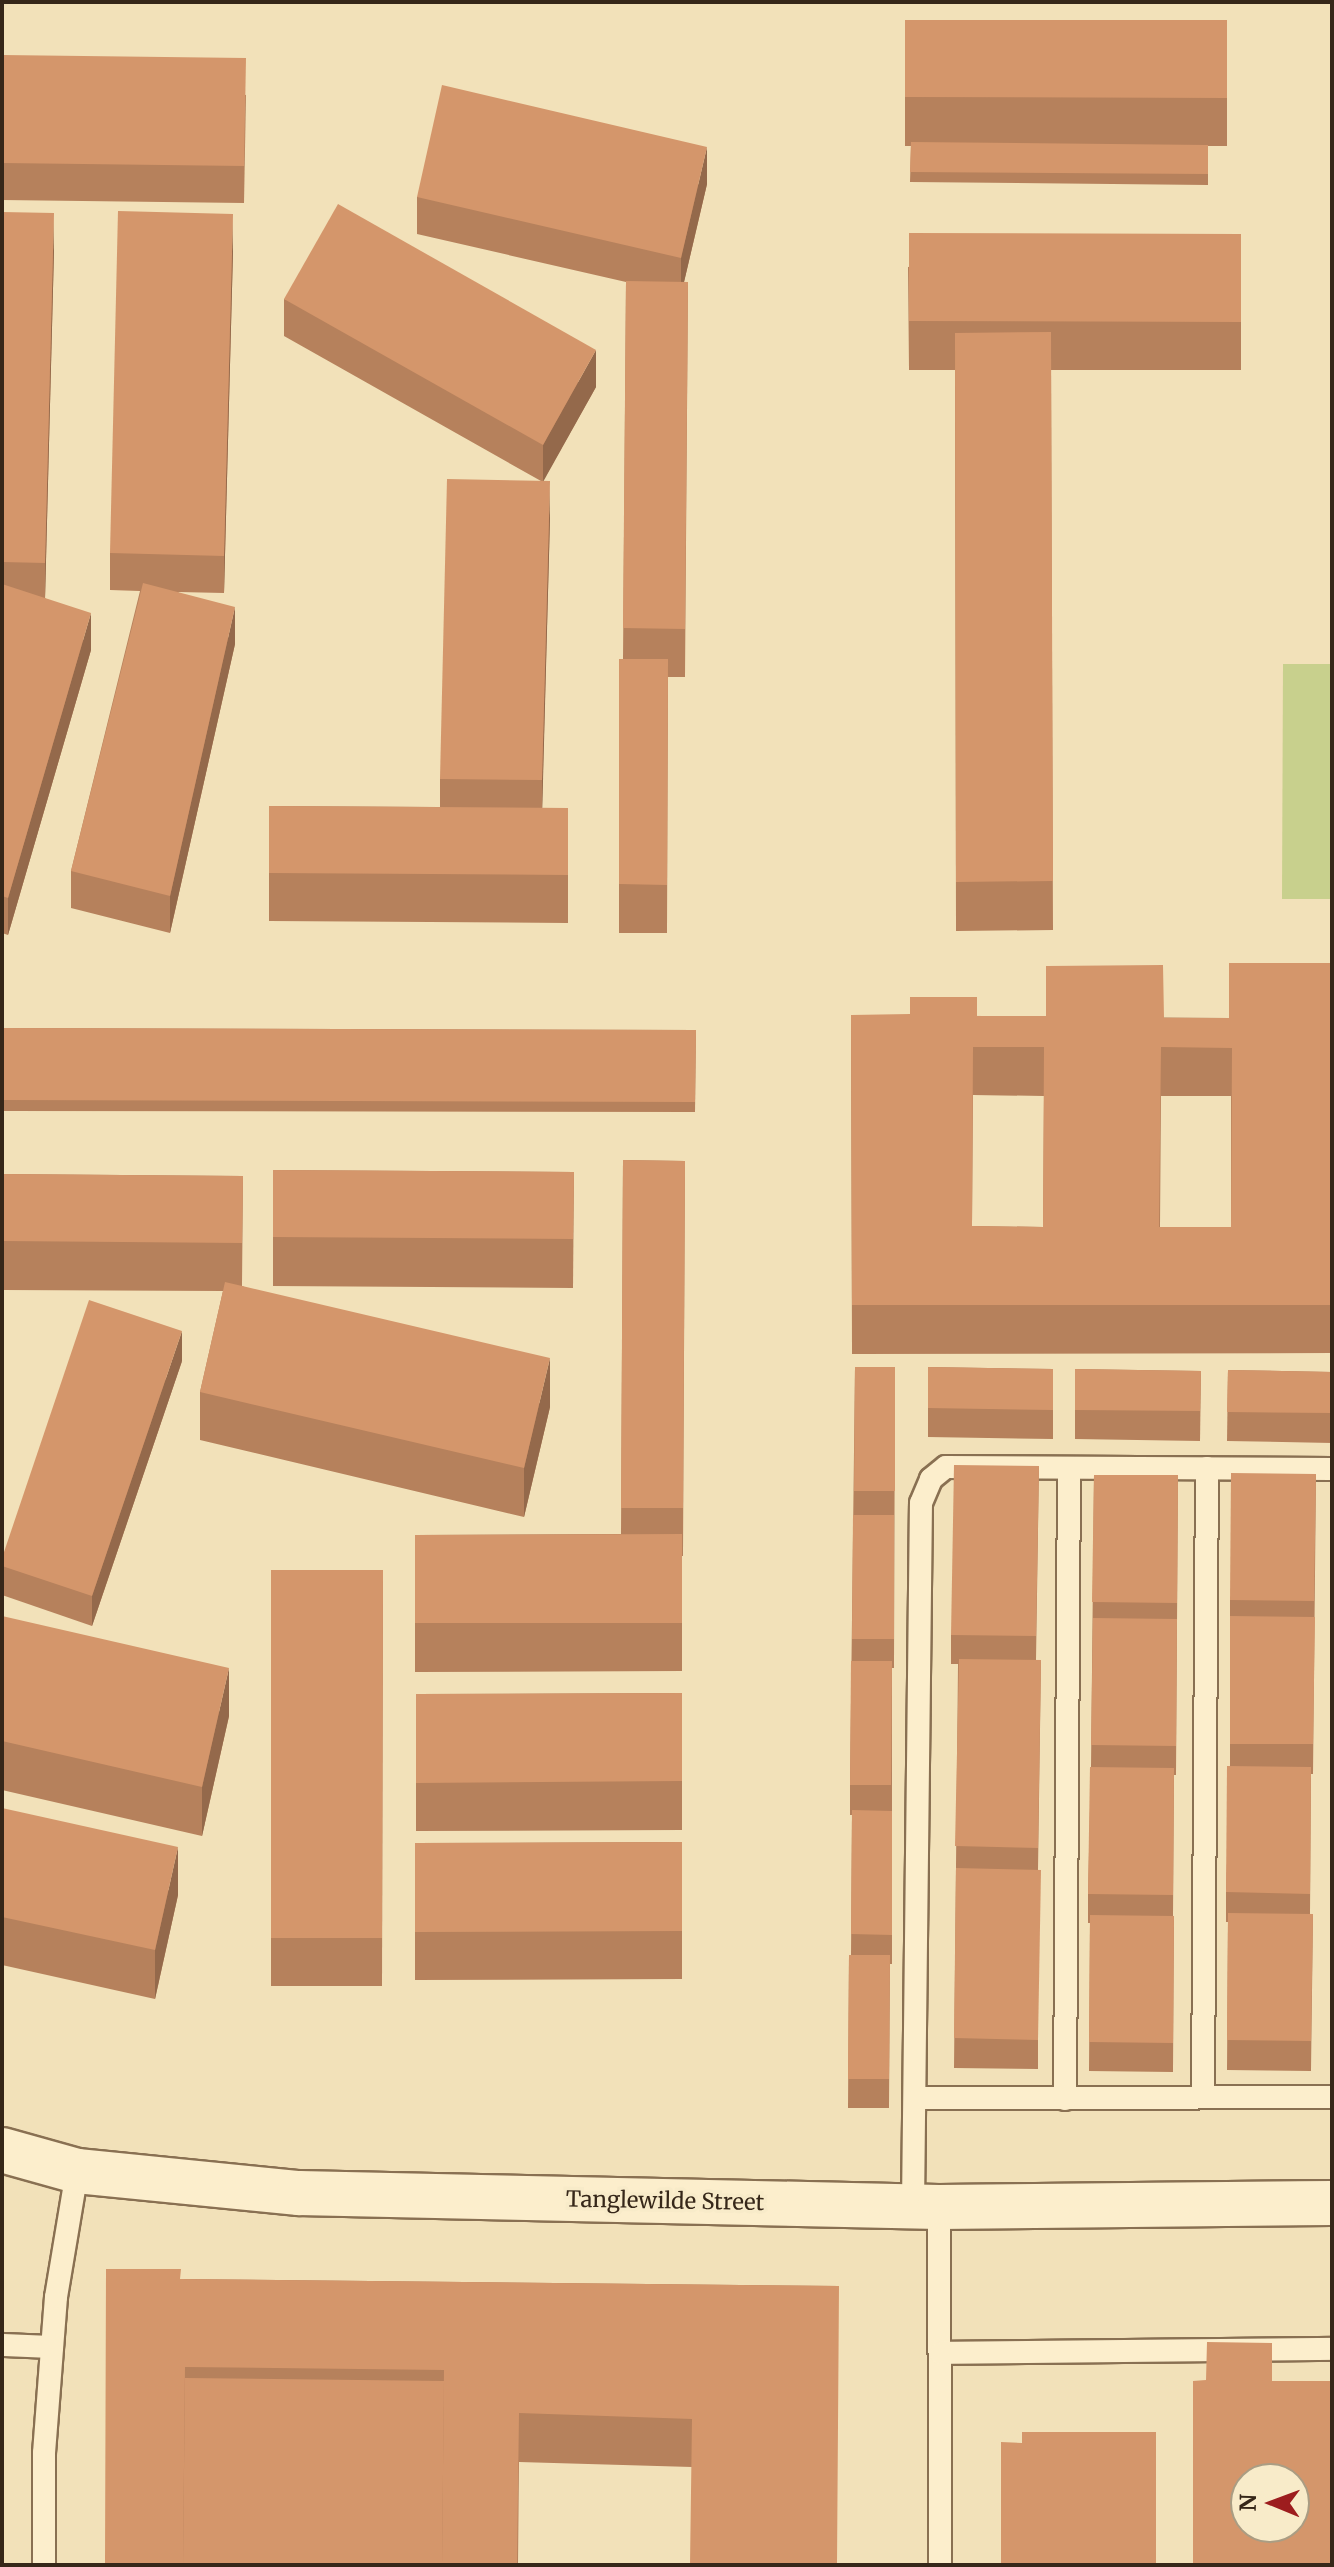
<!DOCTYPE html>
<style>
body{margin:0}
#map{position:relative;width:1334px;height:2567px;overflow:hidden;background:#f2e1b9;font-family:Merriweather,serif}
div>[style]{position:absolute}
.green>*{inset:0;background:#c8d08d}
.roads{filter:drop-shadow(2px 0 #897052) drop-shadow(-2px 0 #897052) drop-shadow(0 2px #897052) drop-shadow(0 -2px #897052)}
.service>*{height:22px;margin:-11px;padding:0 11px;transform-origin:11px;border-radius:11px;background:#fceecc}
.tertiary>*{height:44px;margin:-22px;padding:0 22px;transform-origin:22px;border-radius:22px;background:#fceecc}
.wall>*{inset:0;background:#b6815c}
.shaded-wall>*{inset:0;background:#94694b}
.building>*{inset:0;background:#d4966b}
span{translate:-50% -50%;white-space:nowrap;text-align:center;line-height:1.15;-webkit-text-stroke:7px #f8ebc9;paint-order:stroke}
.street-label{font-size:22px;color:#362719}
.frame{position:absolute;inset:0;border:4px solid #362719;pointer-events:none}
.north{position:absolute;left:1230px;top:2463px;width:80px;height:80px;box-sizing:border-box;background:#f8ebc9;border:2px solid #aa9d83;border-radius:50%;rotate:271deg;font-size:22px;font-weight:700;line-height:32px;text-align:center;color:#362719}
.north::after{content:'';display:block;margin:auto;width:28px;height:36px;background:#9d1d1e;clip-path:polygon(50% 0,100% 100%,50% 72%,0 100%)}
</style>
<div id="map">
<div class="green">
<i style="clip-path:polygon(1283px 664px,1332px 664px,1332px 899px,1282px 899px)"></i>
</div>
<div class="roads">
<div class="service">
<i style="left:1203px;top:2097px;width:629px;rotate:-89.64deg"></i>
<i style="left:915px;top:2098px;width:417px;rotate:-0.1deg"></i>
<i style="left:1065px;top:2099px;width:631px;rotate:-89.64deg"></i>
<i style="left:913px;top:2206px;width:703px;rotate:-89.35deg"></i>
<i style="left:921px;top:1503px;width:26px;rotate:-67deg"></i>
<i style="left:931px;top:1479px;width:19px;rotate:-39deg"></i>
<i style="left:946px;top:1467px;width:386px;rotate:0.3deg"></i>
<i style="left:939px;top:2207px;width:358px;rotate:89.8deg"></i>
<i style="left:2px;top:2345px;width:50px;rotate:2.3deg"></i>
<i style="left:941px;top:2353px;width:391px;rotate:-0.6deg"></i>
<i style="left:44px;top:2565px;width:112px;rotate:-90deg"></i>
<i style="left:44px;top:2453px;width:156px;rotate:-85.6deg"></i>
<i style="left:56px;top:2297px;width:128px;rotate:-80.5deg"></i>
</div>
<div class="tertiary">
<i style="left:2px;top:2150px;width:78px;rotate:15.6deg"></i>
<i style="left:77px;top:2171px;width:223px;rotate:5.7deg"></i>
<i style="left:299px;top:2193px;width:640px;rotate:1.25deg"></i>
<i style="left:939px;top:2207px;width:393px;rotate:-0.6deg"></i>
</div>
</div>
<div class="wall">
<i style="clip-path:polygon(905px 20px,1227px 20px,1227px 146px,1208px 146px,1208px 185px,910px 182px,911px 146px,905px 146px)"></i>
<i style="clip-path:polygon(2px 55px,246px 95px,244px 203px,2px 200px)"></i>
<i style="clip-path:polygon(707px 184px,684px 282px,688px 282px,685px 677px,668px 677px,667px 933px,619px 933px,619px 659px,623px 659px,626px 282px,417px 234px,417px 197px)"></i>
<i style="clip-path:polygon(2px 212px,54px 250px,45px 598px,91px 650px,8px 935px,2px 933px)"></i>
<i style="clip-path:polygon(1241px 234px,1241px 370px,1051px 370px,1053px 930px,956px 931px,955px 370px,909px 370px,908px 267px)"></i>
<i style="clip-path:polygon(233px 251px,224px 593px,178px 592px,235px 644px,170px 933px,71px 908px,71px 871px,140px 591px,110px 590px,110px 553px)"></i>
<i style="clip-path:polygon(284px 299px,596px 387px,543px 481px,550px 518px,542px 808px,568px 808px,568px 923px,269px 921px,269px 806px,440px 807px,440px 779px,541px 481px,284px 336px)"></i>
<i style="clip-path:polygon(evenodd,1332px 963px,1332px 1353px,852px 1354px,851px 1015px,1229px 1018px,1332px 963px,973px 1095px,1044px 1096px,1043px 1227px,972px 1226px,973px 1095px,1332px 963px,1161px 1096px,1231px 1096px,1231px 1227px,1160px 1227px,1161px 1096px)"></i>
<i style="clip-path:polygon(2px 1028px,696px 1030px,695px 1112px,2px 1111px)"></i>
<i style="clip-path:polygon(623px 1160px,685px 1161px,683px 1556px,682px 1556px,682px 1671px,415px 1672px,415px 1535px,621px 1534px)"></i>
<i style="clip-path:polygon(273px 1170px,574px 1172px,573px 1288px,273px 1286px)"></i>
<i style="clip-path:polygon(2px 1174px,243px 1176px,242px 1286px,550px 1407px,524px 1517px,200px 1440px,200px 1392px,223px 1291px,2px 1290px)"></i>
<i style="clip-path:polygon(182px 1361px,92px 1626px,2px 1595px,2px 1558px)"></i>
<i style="clip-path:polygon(855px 1367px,895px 1367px,894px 1668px,892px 1668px,892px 1964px,890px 1964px,889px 2108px,848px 2108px,849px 1955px,851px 1955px,852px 1815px,850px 1815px,850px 1785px)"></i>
<i style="clip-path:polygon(928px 1367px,1053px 1369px,1053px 1439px,928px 1437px)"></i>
<i style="clip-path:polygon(1075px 1369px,1201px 1371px,1200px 1441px,1075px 1439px)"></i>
<i style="clip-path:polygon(1228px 1370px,1332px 1372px,1332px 1443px,1227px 1441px)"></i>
<i style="clip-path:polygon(1039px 1466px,1036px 1660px,1041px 1660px,1038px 1870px,1038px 2069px,954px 2068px,958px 1664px,951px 1664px,951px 1635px)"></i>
<i style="clip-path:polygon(1316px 1474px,1313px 1774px,1311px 1774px,1310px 1914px,1313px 1914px,1311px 2071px,1227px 2070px,1228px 1922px,1226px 1922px,1226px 1892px,1230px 1766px,1230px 1600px)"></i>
<i style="clip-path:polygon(1094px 1475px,1178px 1475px,1176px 1775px,1174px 1775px,1173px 1916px,1174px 1916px,1173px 2072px,1089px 2071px,1090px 1923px,1088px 1923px,1088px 1894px,1091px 1767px)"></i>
<i style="clip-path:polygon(271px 1570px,383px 1570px,382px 1986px,271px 1986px)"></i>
<i style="clip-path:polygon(2px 1616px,229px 1716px,202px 1836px,2px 1790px)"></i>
<i style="clip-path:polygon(682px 1693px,682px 1830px,416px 1831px,416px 1694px)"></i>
<i style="clip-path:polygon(2px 1808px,178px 1895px,155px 1999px,2px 1965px)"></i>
<i style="clip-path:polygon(682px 1842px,682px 1979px,415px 1980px,415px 1843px)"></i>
<i style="clip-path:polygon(181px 2279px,839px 2286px,692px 2467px,519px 2462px,518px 2565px,105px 2565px)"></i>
</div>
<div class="shaded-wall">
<i style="clip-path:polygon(707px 147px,707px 184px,681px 295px,681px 258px)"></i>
<i style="clip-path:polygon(54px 213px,54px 250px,45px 600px,45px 563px)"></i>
<i style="clip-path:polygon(233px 214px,233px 251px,224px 593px,224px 556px)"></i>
<i style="clip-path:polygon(596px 350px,596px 387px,543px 482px,543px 445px)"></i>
<i style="clip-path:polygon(550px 481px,550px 518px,542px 818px,542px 780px)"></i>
<i style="clip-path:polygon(235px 607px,235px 644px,170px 933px,170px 896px)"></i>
<i style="clip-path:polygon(91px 613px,91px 650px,8px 935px,8px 898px)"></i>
<i style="clip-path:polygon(182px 1331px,182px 1361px,92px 1626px,92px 1596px)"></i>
<i style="clip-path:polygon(550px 1358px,550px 1407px,524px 1517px,524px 1468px)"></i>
<i style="clip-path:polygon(229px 1668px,229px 1716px,202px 1836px,202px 1787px)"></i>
<i style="clip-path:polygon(178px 1847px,178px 1895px,155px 1999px,155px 1950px)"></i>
</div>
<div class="building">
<i style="clip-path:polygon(905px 20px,1227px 20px,1227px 98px,905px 97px)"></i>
<i style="clip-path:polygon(2px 55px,246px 58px,244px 166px,2px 163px)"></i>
<i style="clip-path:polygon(442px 85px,707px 147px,681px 258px,417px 197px)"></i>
<i style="clip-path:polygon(911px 142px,1208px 145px,1208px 174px,910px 172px)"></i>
<i style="clip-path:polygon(338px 204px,596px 350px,543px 445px,284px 299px)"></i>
<i style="clip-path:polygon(118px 211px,233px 214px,224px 556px,110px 553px)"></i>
<i style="clip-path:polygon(2px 212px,54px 213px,45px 563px,2px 562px)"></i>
<i style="clip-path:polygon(909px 233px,1241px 234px,1241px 322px,909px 321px)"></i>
<i style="clip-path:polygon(626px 281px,688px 282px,685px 629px,623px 628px)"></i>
<i style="clip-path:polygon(1051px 332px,1053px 881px,956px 882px,955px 333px)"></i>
<i style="clip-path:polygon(447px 479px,550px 481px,542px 780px,440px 779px)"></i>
<i style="clip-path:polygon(143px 583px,235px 607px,170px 896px,71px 871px)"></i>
<i style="clip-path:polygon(2px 584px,91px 613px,8px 898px,2px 896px)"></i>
<i style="clip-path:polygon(619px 659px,668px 659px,667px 885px,619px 884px)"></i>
<i style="clip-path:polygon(269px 806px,568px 808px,568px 875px,269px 873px)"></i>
<i style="clip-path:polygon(evenodd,1229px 963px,1332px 963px,1332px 1305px,852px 1305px,851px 1015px,910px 1014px,910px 997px,977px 997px,977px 1016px,1046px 1016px,1046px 966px,1163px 965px,1164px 1018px,1229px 1018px,1229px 963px,973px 1047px,1044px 1047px,1043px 1227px,972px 1226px,973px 1047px,1229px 963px,1161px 1047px,1232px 1048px,1231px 1227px,1159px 1227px,1161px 1047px)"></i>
<i style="clip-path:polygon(2px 1028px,696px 1030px,695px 1102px,2px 1100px)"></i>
<i style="clip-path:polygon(623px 1160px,685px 1161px,683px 1508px,621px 1508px)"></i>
<i style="clip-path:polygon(273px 1170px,574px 1172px,573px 1239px,273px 1237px)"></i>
<i style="clip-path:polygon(2px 1174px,243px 1176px,242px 1243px,2px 1241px)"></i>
<i style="clip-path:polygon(225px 1282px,550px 1358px,524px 1468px,200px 1392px)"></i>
<i style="clip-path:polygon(89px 1300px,182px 1331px,92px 1596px,2px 1566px,2px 1558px)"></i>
<i style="clip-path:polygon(855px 1367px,895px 1367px,895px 1491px,854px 1491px)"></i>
<i style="clip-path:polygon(928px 1367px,1053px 1369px,1053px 1410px,928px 1408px)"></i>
<i style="clip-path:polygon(1075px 1369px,1201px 1371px,1200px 1411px,1075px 1410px)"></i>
<i style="clip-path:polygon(1228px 1370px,1332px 1372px,1332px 1413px,1227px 1412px)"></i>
<i style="clip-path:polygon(954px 1465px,1039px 1466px,1036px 1636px,951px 1635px)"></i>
<i style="clip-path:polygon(1231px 1473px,1316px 1474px,1314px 1601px,1230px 1600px)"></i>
<i style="clip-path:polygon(1094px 1475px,1178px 1475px,1177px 1603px,1092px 1602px)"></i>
<i style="clip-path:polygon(853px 1515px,894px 1515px,894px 1639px,852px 1639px)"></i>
<i style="clip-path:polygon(682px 1534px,682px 1623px,415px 1623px,415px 1535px)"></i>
<i style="clip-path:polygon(271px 1570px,383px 1570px,382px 1938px,271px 1938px)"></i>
<i style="clip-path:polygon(2px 1616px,229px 1668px,202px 1787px,2px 1741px)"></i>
<i style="clip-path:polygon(1230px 1616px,1315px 1617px,1313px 1744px,1230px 1744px)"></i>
<i style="clip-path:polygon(1093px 1618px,1177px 1619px,1176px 1746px,1091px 1745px)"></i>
<i style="clip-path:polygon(959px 1659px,1041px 1660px,1038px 1848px,955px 1846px)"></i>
<i style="clip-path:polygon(851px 1661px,892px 1661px,891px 1785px,850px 1785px)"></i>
<i style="clip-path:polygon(682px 1693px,682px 1781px,416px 1783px,416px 1694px)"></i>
<i style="clip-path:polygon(1227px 1766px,1311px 1767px,1310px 1894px,1226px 1892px)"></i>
<i style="clip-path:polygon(1090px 1767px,1174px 1768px,1173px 1895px,1088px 1894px)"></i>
<i style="clip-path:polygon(2px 1808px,178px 1847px,155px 1950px,2px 1917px)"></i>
<i style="clip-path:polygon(852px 1810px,892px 1811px,892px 1935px,851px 1934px)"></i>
<i style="clip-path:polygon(682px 1842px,682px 1931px,415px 1932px,415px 1843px)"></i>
<i style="clip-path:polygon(956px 1868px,1041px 1870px,1038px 2040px,954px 2038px)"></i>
<i style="clip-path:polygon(1228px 1913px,1313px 1914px,1311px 2041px,1227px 2040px)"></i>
<i style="clip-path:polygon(1090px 1915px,1174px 1916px,1173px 2043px,1089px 2042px)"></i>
<i style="clip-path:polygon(849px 1955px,890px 1955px,889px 2079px,848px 2079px)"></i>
<i style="clip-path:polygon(106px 2269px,181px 2269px,180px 2279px,839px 2286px,837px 2565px,690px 2565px,692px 2419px,519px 2413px,517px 2565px,442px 2565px,444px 2370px,185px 2367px,183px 2565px,105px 2565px)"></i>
<i style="clip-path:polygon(evenodd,1207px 2342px,1272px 2343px,1272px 2381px,1332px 2381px,1332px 2565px,1193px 2565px,1193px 2381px,1206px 2380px,1207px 2342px,1246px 2479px,1294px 2479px,1294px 2527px,1246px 2527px,1246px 2479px)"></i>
<i style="clip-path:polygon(185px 2378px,444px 2381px,442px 2565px,183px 2565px)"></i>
<i style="clip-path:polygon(1022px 2432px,1156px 2432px,1156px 2565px,1001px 2565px,1001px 2442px,1022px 2443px)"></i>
</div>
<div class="street-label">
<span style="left:665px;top:2201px;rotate:1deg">Tanglewilde Street</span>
</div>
<div class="frame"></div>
<div class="north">N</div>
</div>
